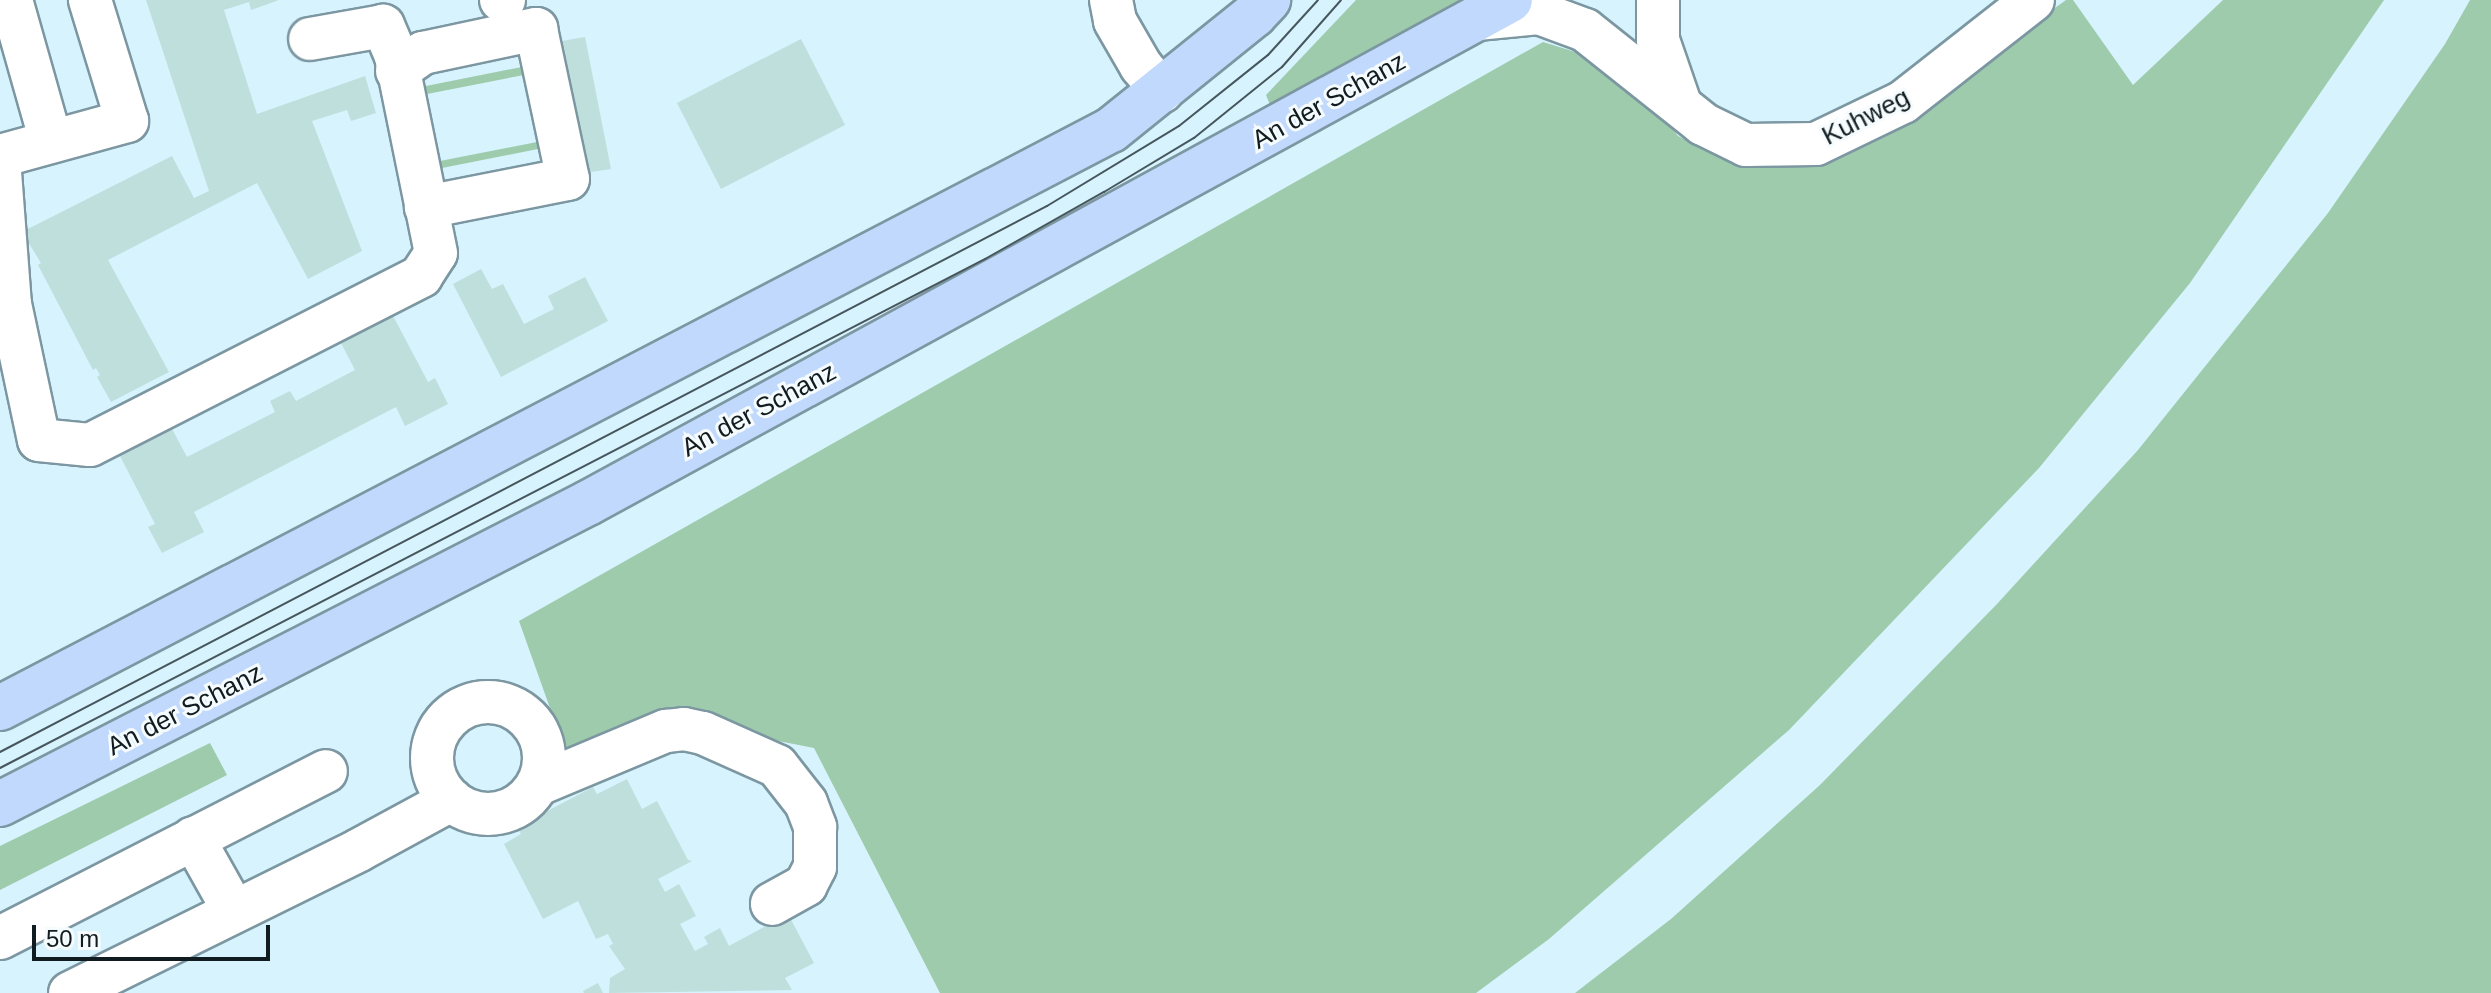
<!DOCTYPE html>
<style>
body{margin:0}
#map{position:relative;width:2491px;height:993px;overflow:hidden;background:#d6f3fe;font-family:Arial,sans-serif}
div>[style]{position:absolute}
.green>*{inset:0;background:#9dcbab}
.building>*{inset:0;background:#bfdfdc}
.roads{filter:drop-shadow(2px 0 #7c97a1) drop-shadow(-2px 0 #7c97a1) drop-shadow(0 2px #7c97a1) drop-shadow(0 -2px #7c97a1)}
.minor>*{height:42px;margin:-21px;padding:0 21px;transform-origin:21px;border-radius:21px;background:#fff}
.minor>.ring{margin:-21px;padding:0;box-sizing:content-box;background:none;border:42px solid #fff;border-radius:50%}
.major>*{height:44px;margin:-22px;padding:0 22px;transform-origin:22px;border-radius:22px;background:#c1d9fc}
.tram>*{height:2px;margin:-1px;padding:0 1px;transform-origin:1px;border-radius:1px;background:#46565c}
span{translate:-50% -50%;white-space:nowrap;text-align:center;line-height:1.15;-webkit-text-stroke:6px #f6fcfe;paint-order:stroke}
.street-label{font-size:26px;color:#111c20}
.scale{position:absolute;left:32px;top:925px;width:238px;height:36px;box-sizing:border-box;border:4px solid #111c20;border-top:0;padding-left:10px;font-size:24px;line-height:28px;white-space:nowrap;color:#111c20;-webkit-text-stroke:6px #f6fcfe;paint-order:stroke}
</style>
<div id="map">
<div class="green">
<i style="clip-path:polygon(1356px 0,1479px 0,1272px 110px,1266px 95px)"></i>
<i style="clip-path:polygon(2066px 0,2073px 0,2133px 85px,2223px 0,2384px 0,2190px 283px,2039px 468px,1789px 730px,1549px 939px,1476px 993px,940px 993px,814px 748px,653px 716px,560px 764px,561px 739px,519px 621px,1543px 42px,1582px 54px,1647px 98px,1678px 136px,1723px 158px,1772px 167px,1821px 162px,1880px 133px)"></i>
<i style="clip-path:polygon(2470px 0,2491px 0,2491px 993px,1575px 993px,1671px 919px,1820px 785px,1997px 604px,2138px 450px,2328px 213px,2445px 44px)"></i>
<i style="clip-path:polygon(527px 66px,529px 74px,422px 95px,421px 87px)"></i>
<i style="clip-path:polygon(542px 141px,543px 148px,437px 169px,435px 162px)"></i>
<i style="clip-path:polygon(210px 743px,227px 775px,0 890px,0 846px)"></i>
</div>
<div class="building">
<i style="clip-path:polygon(146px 0,279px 0,251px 10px,249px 2px,224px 10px,257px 114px,365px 76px,376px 113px,351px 121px,347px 110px,312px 121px,362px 251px,308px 279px,257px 183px,108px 260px,169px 372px,111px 402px,97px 377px,100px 375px,96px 368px,93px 370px,38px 265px,41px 263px,22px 232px,172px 156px,194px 198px,209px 191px)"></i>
<i style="clip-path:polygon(585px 37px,611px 169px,584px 173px,556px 42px)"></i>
<i style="clip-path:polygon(801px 39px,845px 125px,721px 189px,677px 103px)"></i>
<i style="clip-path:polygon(481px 269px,492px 289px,503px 284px,524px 324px,554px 309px,548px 296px,585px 277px,608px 321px,501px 377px,453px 284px)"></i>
<i style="clip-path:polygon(392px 314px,428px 382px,435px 378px,448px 404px,405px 426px,396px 407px,194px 512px,204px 532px,162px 553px,148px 527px,155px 524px,119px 454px,171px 427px,187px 457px,275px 412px,270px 401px,290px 391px,296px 401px,355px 370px,340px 341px)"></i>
<i style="clip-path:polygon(627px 779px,642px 809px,657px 801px,688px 860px,692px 861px,658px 879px,665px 892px,679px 884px,696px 916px,680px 924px,695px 951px,708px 944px,704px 937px,720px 928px,729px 946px,788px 914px,814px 963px,785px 978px,792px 990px,609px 993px,610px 978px,625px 969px,609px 946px,613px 944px,608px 934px,596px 939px,578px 901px,543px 919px,504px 844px,521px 834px,517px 827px,593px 787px,597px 794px)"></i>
<i style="clip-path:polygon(598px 983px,603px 993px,584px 993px,583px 991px)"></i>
</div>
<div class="roads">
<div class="minor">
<i style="left:11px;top:0;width:147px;rotate:74.2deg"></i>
<i style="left:501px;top:0;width:3px"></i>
<i style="left:1111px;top:0;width:21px;rotate:79deg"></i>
<i style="left:1115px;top:21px;width:52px;rotate:60deg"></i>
<i style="left:1141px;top:66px;width:33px;rotate:50deg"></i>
<i style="left:1658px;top:0;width:40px;rotate:90deg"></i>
<i style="left:1658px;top:40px;width:68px;rotate:71deg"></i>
<i style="left:1477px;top:19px;width:62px;rotate:-5.5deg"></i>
<i style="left:1539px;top:13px;width:49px;rotate:20.3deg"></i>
<i style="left:1585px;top:30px;width:151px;rotate:38.5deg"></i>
<i style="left:1703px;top:124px;width:48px;rotate:26deg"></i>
<i style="left:1746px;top:145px;width:70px;rotate:-0.8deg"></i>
<i style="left:1816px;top:144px;width:97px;rotate:-25.8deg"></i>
<i style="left:1903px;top:102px;width:165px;rotate:-38.1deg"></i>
<i style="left:397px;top:71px;width:32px;rotate:-35deg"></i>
<i style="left:423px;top:53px;width:116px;rotate:-12deg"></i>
<i style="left:536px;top:29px;width:153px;rotate:78deg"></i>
<i style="left:568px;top:179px;width:145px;rotate:168.8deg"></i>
<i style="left:0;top:156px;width:132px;rotate:-15.4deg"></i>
<i style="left:127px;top:121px;width:127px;rotate:-107deg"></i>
<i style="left:0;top:172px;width:132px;rotate:85.7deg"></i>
<i style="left:10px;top:304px;width:139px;rotate:78deg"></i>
<i style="left:39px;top:440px;width:51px;rotate:5.6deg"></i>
<i style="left:90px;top:445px;width:372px;rotate:-27deg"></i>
<i style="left:421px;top:276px;width:27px;rotate:-57deg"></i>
<i style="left:436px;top:253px;width:201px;rotate:-101.5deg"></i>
<i style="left:396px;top:56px;width:33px;rotate:-113deg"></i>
<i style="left:383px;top:26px;width:74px;rotate:169.9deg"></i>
<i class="ring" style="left:432px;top:702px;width:70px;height:70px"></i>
<i style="left:539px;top:784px;width:138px;rotate:-22.7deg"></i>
<i style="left:666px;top:731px;width:18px;rotate:-6deg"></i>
<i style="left:684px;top:729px;width:19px;rotate:12deg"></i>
<i style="left:703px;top:733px;width:81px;rotate:24deg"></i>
<i style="left:777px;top:766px;width:47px;rotate:51.9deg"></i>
<i style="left:806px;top:803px;width:26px;rotate:69deg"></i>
<i style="left:815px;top:827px;width:40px;rotate:90deg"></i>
<i style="left:815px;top:867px;width:20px;rotate:117deg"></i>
<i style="left:806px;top:885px;width:39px;rotate:151deg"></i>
<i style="left:193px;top:838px;width:84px;rotate:60.7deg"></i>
<i style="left:0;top:938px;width:366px;rotate:-27.1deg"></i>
<i style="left:70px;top:993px;width:322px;rotate:-26.3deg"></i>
<i style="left:359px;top:850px;width:105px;rotate:-28.5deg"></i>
</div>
<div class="major">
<i style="left:0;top:708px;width:1252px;rotate:-27.49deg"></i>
<i style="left:1111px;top:130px;width:184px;rotate:-38.8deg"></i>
<i style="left:1254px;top:15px;width:21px;rotate:-47deg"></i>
<i style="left:0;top:804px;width:661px;rotate:-27.11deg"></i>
<i style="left:588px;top:503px;width:1050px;rotate:-28.61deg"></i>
</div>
</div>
<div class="tram">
<i style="left:0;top:752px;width:1181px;rotate:-27.54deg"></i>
<i style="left:1047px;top:206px;width:154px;rotate:-31.2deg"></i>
<i style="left:1179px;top:126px;width:114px;rotate:-38.6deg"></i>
<i style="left:1268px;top:55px;width:74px;rotate:-47.7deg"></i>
<i style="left:0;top:768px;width:1109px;rotate:-27.33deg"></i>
<i style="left:985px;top:259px;width:137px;rotate:-29.4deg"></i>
<i style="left:1104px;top:192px;width:105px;rotate:-31deg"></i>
<i style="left:1194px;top:138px;width:113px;rotate:-38.9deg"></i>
<i style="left:1282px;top:67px;width:89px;rotate:-48.6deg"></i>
</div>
<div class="street-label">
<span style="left:1329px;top:101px;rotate:-29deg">An der Schanz</span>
<span style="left:1866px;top:117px;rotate:-27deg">Kuhweg</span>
<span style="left:759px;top:410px;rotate:-28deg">An der Schanz</span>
<span style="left:185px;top:710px;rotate:-27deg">An der Schanz</span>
</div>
<div class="scale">50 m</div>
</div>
